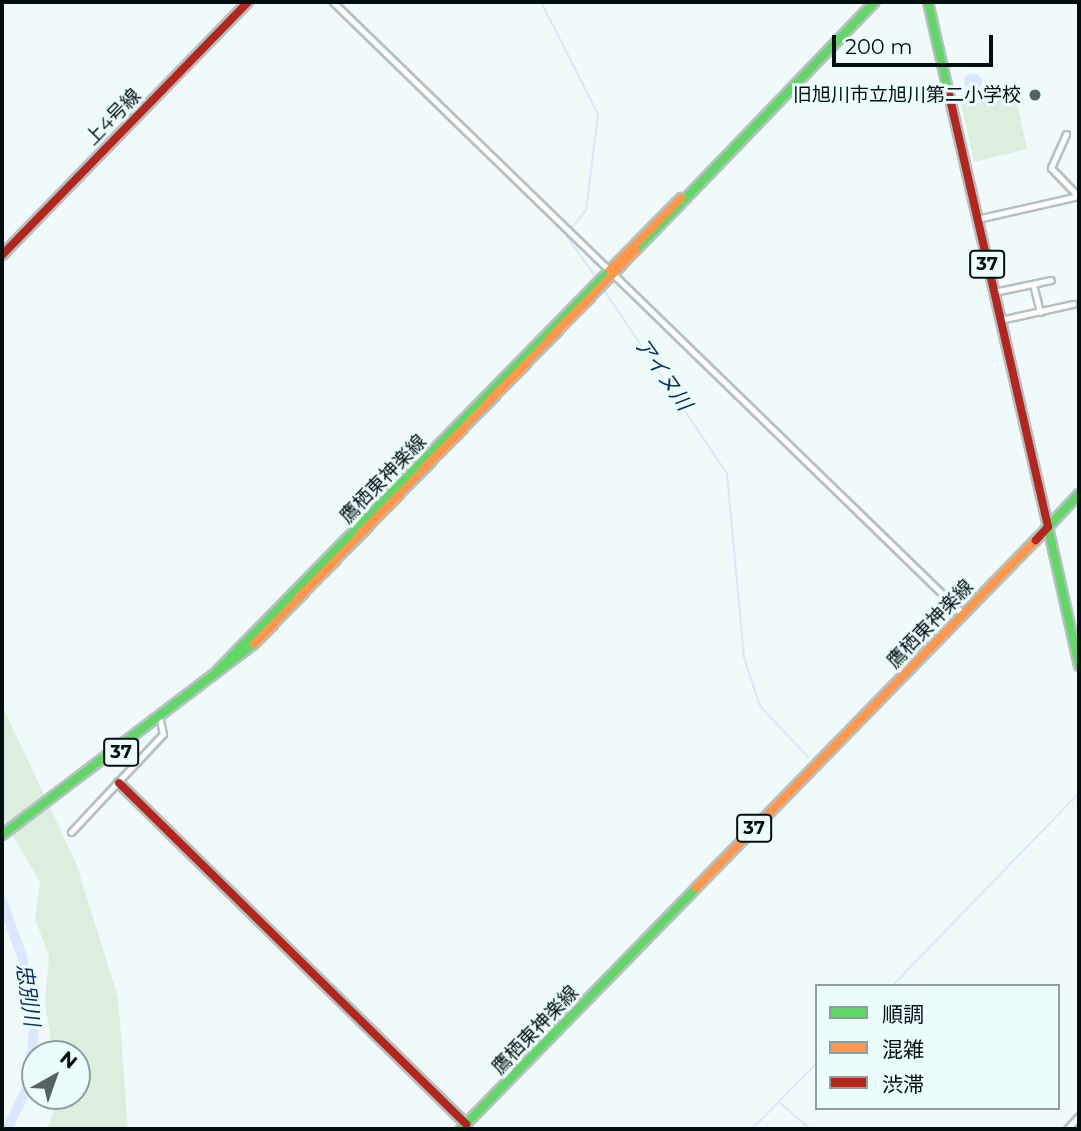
<!DOCTYPE html>
<meta charset="utf-8">
<style>
body{margin:0}
#map{position:relative;width:1081px;height:1131px;overflow:hidden;background:#f0fafa;font-family:Montserrat,"Noto Sans JP",sans-serif}
div>[style]{position:absolute}
.green>*{inset:0;background:#dcefde}
.water>*{inset:0;background:#d9e8fc}
.round{border-radius:50%}
.stream>*{height:2px;margin:-1px;padding:0 1px;transform-origin:1px;border-radius:1px;background:#d9e8fc}
.river>*{height:10px;margin:-5px;padding:0 5px;transform-origin:5px;border-radius:5px;background:#d9e8fc}
.roads{filter:drop-shadow(2px 0 #b5c1c1) drop-shadow(-2px 0 #b5c1c1) drop-shadow(0 2px #b5c1c1) drop-shadow(0 -2px #b5c1c1)}
.street>*{height:5px;margin:-2.5px;padding:0 2.5px;transform-origin:2.5px;border-radius:2.5px;background:#fdfefe}
.fast>*{height:8px;margin:-4px;padding:0 4px;transform-origin:4px;border-radius:4px;background:#63d668}
.slow>*{height:8px;margin:-4px;padding:0 4px;transform-origin:4px;border-radius:4px;background:#ff974d}
.jam>*{height:8px;margin:-4px;padding:0 4px;transform-origin:4px;border-radius:4px;background:#b3261e}
.dots>*{width:19px;height:19px;translate:-50% -50%;box-sizing:border-box;border:4px solid #ecfdfe;border-radius:50%}
span{translate:-50% -50%;white-space:nowrap;text-align:center;line-height:1.15;-webkit-text-stroke:6px #ecfdfe;paint-order:stroke}
.shield-label span{padding:2px 5px;background:#ecfdfe;border:2px solid;border-radius:5px;-webkit-text-stroke-width:0}
.shield-label{font-size:18px;color:#020f10;font-weight:700}
.poi-label{font-size:19px;color:#020f10}
.right{translate:-100% -50%;text-align:right}
.street-label{font-size:19px;color:#020f10}
.water-label{font-size:21px;color:#0b2f63;font-style:italic}
.frame{position:absolute;inset:0;border:4px solid #020f10;pointer-events:none}
.legend{position:absolute;left:815px;top:984px;width:245px;height:126px;box-sizing:border-box;background:#ecfdfe;border:2px solid #8e9e9f;margin:0;padding:9px 12px;list-style:none;font-size:21px;color:#020f10}
.legend li{display:flex;align-items:center;gap:14px;height:35px}
.legend b{width:35px;border:2px solid #8e9e9f}
.north{position:absolute;left:21px;top:1040px;width:70px;height:70px;box-sizing:border-box;background:#ecfdfe;border:2px solid #8e9e9f;border-radius:50%;rotate:40deg;font-size:19px;font-weight:700;line-height:28px;text-align:center;color:#020f10}
.north::after{content:'';display:block;margin:auto;width:24px;height:32px;background:#556162;clip-path:polygon(50% 0,100% 100%,50% 72%,0 100%)}
.scale{position:absolute;left:832px;top:35px;width:161px;height:32px;box-sizing:border-box;border:4px solid #020f10;border-top:0;padding-left:9px;font-size:21px;line-height:24px;white-space:nowrap;color:#020f10;-webkit-text-stroke:5px #ecfdfe;paint-order:stroke}
</style>
<div id="map">
<div class="green">
<i style="clip-path:polygon(1004px 85px,1014px 90px,1027px 149px,974px 162px,959px 96px)"></i>
<i style="clip-path:polygon(2px 705px,76px 863px,118px 997px,128px 1129px,47px 1129px,60px 1096px,77px 1096px,77px 1054px,53px 1054px,45px 1004px,49px 956px,35px 919px,40px 882px,2px 817px)"></i>
</div>
<div class="water">
<i class="round" style="left:964px;top:73px;width:18px;height:18px"></i>
</div>
<div class="stream">
<i style="left:541px;top:2px;width:126px;rotate:63deg"></i>
<i style="left:598px;top:114px;width:97px;rotate:97.1deg"></i>
<i style="left:586px;top:210px;width:32px;rotate:129deg"></i>
<i style="left:566px;top:235px;width:54px;rotate:54.8deg"></i>
<i style="left:604px;top:290px;width:221px;rotate:56.2deg"></i>
<i style="left:727px;top:474px;width:185px;rotate:84.7deg"></i>
<i style="left:744px;top:658px;width:51px;rotate:71.6deg"></i>
<i style="left:760px;top:706px;width:70px;rotate:46.7deg"></i>
<i style="left:892px;top:986px;width:269px;rotate:-45.9deg"></i>
<i style="left:779px;top:1102px;width:41px;rotate:41.1deg"></i>
<i style="left:752px;top:1129px;width:93px;rotate:-45.4deg"></i>
</div>
<div class="river">
<i style="left:2px;top:901px;width:59px;rotate:70deg"></i>
<i style="left:22px;top:956px;width:76px;rotate:80.9deg"></i>
<i style="left:34px;top:1031px;width:55px;rotate:96.2deg"></i>
<i style="left:28px;top:1086px;width:48px;rotate:116deg"></i>
</div>
<div class="roads">
<div class="street">
<i style="left:333px;top:2px;width:877px;rotate:44.17deg"></i>
<i style="left:1066px;top:134px;width:37px;rotate:114deg"></i>
<i style="left:1051px;top:168px;width:40px;rotate:46deg"></i>
<i style="left:977px;top:219px;width:104px;rotate:-12.8deg"></i>
<i style="left:1033px;top:284px;width:29px;rotate:76deg"></i>
<i style="left:994px;top:292px;width:58px;rotate:-11.9deg"></i>
<i style="left:1000px;top:320px;width:75px;rotate:-12.4deg"></i>
<i style="left:71px;top:832px;width:134px;rotate:-46.8deg"></i>
<i style="left:163px;top:734px;width:14px;rotate:-102deg"></i>
<i style="left:1067px;top:1129px;width:18px;rotate:-47deg"></i>
</div>
<div class="fast">
<i style="left:928px;top:2px;width:90px;rotate:77.2deg"></i>
<i style="left:636px;top:250px;width:344px;rotate:-46.1deg"></i>
<i style="left:1079px;top:494px;width:45px;rotate:133.2deg"></i>
<i style="left:1048px;top:527px;width:142px;rotate:77.4deg"></i>
<i style="left:218px;top:670px;width:560px;rotate:-45.58deg"></i>
<i style="left:2px;top:835px;width:316px;rotate:-37.2deg"></i>
<i style="left:461px;top:1129px;width:337px;rotate:-45.7deg"></i>
</div>
<div class="slow">
<i style="left:610px;top:270px;width:101px;rotate:-45.4deg"></i>
<i style="left:254px;top:644px;width:549px;rotate:-45.89deg"></i>
<i style="left:696px;top:888px;width:487px;rotate:-45.7deg"></i>
</div>
<div class="jam">
<i style="left:948px;top:90px;width:448px;rotate:77.1deg"></i>
<i style="left:1048px;top:527px;width:18px;rotate:133deg"></i>
<i style="left:2px;top:255px;width:353px;rotate:-45.8deg"></i>
<i style="left:119px;top:783px;width:487px;rotate:44.5deg"></i>
</div>
</div>
<div class="dots">
<i style="left:1035px;top:95px;background:#556162"></i>
</div>
<div class="shield-label">
<span style="left:987px;top:264px">37</span>
<span style="left:121px;top:752px">37</span>
<span style="left:754px;top:828px">37</span>
</div>
<div class="poi-label">
<span class="right" style="left:1021px;top:95px">旧旭川市立旭川第二小学校</span>
</div>
<div class="street-label">
<span style="left:113px;top:117px;rotate:-46deg">上4号線</span>
<span style="left:383px;top:479px;rotate:-46deg">鷹栖東神楽線</span>
<span style="left:930px;top:624px;rotate:-46deg">鷹栖東神楽線</span>
<span style="left:535px;top:1030px;rotate:-46deg">鷹栖東神楽線</span>
</div>
<div class="water-label">
<span style="left:663px;top:374px;rotate:55deg">アイヌ川</span>
<span style="left:28px;top:995px;rotate:82deg">忠別川</span>
</div>
<div class="frame"></div>
<ul class="legend">
<li><b style="height:9px;background:#63d668"></b>順調</li>
<li><b style="height:9px;background:#ff974d"></b>混雑</li>
<li><b style="height:9px;background:#b3261e"></b>渋滞</li>
</ul>
<div class="north">N</div>
<div class="scale">200 m</div>
</div>
